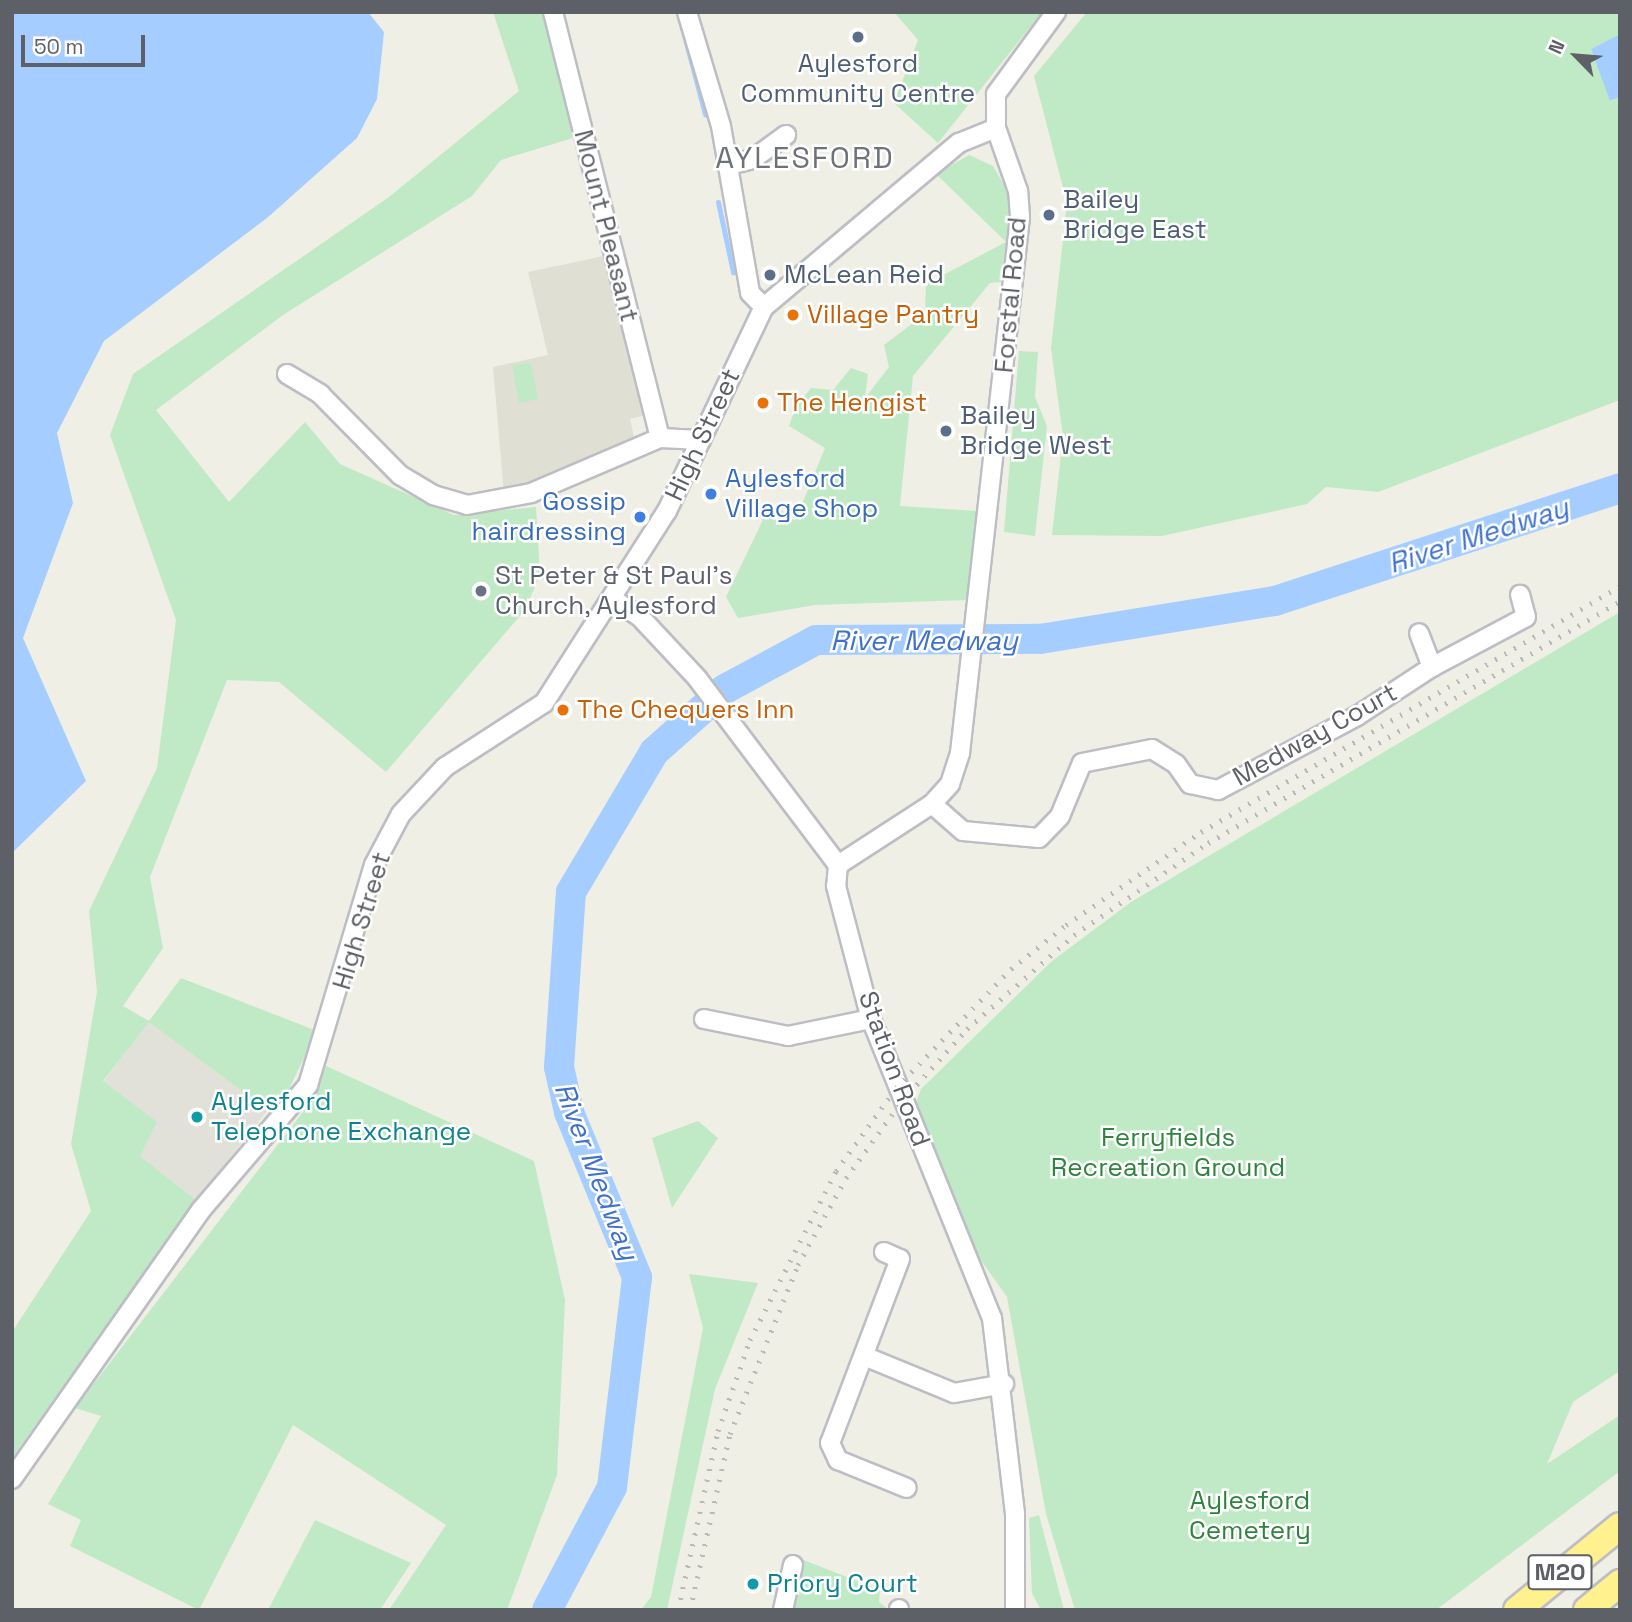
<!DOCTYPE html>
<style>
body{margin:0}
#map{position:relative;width:1632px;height:1622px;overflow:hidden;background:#f0efe5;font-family:"Space Grotesk",sans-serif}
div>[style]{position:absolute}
.industrial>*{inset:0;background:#e1e1da}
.education>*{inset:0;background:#e0dfd4}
.green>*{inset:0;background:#c0e9c5}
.water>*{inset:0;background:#a6cdff}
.stream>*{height:5px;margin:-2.5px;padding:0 2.5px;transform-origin:2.5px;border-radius:2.5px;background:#a6cdff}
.river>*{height:30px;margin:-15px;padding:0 15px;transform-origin:15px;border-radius:15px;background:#a6cdff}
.roads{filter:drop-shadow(2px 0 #bdbec5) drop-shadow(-2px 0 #bdbec5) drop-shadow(0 2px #bdbec5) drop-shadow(0 -2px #bdbec5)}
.minor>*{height:18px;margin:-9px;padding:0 9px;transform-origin:9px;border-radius:9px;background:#fff}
.highway>*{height:26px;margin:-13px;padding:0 13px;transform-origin:13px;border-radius:13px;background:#fff18d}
.rail>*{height:5px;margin-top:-2.5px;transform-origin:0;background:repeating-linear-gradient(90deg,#b8b9ba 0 2px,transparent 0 11px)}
.dots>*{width:19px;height:19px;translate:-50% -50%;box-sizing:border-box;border:4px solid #fff;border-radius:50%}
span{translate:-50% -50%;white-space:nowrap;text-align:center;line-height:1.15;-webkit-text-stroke:5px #fff;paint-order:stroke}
.shield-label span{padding:2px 5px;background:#fff;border:2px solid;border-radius:5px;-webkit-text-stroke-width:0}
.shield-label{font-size:24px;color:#5d6067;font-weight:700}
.service-label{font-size:26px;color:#4e5e75}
.left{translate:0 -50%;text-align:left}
.street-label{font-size:26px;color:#5d6067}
.food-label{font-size:26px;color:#c56008}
.shop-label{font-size:26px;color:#366cbe}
.right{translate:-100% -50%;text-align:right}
.worship-label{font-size:26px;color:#5b616d}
.culture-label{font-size:26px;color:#0d838f}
.park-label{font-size:26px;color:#2f843d}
.water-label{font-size:28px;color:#3f72cc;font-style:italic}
.quarter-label{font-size:30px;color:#6e7279;letter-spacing:2px}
.frame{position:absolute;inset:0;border:14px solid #5d6067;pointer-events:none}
.north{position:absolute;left:1541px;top:21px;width:70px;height:70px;-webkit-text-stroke:5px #fff;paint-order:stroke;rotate:295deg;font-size:19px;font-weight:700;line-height:28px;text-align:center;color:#5d6067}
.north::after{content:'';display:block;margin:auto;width:24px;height:32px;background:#5d6067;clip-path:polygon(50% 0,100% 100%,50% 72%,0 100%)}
.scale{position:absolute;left:21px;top:35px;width:124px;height:32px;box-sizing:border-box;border:4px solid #5d6067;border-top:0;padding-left:9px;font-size:21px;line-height:24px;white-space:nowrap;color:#5d6067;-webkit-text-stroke:5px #fff;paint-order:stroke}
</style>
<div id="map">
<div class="industrial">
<i style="clip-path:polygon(149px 1021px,268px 1110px,196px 1200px,140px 1156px,103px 1082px)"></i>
</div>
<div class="education">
<i style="clip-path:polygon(604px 256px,646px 415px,630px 419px,635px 442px,504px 494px,493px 367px,548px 355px,528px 272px)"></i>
</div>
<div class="green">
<i style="clip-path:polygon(493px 12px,542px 12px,573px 138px,501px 160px,472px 196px,283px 315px,156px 410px,229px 502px,305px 422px,340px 464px,454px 515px,536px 507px,540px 575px,525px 610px,386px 772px,279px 682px,227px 680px,150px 877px,163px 948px,123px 1006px,149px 1021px,181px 978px,317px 1031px,288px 1091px,268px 1110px,149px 1022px,103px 1081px,157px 1122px,140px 1156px,196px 1200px,12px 1458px,12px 1332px,91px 1211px,71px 1144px,97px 992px,89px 911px,157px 768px,176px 620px,110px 435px,133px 374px,389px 197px,519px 91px)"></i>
<i style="clip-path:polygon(894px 12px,1042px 12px,938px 143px,894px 103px,918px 40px)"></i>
<i style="clip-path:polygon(1087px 12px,1620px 12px,1620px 34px,1591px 49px,1611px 101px,1620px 97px,1620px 400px,1378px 492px,1326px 487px,1307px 504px,1162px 536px,1052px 535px,1063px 437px,1051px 348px,1067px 203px,1034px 76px)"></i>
<i style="clip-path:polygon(969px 155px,993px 166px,1012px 199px,1001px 282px,990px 283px,913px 376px,900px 506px,977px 511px,968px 600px,815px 605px,738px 618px,726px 597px,771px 503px,795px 521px,825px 448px,789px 426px,796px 407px,811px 388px,833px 390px,851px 368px,868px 374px,865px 398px,889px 367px,884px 345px,925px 314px,926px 284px,1006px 242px,936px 174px)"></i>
<i style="clip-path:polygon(1019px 351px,1038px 352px,1035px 397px,1047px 426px,1035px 536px,1004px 532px)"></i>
<i style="clip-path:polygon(531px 363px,538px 399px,519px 403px,512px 365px)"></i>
<i style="clip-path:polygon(1620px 612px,1620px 1371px,1573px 1402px,1547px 1464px,1620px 1415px,1620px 1471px,1436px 1610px,1075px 1610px,1046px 1514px,1007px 1297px,980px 1259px,913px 1111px,921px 1089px,1052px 961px,1131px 902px)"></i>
<i style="clip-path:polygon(324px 1065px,534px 1161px,565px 1300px,557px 1475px,507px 1610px,389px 1610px,446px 1525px,293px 1425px,199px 1610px,70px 1546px,81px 1520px,48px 1504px,101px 1416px,75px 1408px,309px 1104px)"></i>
<i style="clip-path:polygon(698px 1121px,718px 1138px,672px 1208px,652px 1138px)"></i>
<i style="clip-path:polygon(689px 1274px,758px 1283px,715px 1389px,667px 1610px,641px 1610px,651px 1597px,703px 1328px)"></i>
<i style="clip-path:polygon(1039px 1515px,1064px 1610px,1041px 1610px,1032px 1593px,1029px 1518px)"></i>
<i style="clip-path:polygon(315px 1520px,411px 1563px,380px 1610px,268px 1610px)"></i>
<i style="clip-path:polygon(801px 1559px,880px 1590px,879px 1602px,889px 1610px,789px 1610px)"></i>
</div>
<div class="water">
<i style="clip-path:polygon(12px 12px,368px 12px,384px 32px,377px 99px,357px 138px,267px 218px,104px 341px,57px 433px,73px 503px,23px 638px,86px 781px,12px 853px)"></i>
<i style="clip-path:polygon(1620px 34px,1620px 97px,1610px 101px,1591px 49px)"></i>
</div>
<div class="stream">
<i style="left:678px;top:12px;width:106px;rotate:75.2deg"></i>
<i style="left:718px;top:202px;width:72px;rotate:77.9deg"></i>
</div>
<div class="river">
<i style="left:547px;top:1610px;width:139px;rotate:-62.1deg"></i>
<i style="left:612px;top:1487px;width:211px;rotate:-83.2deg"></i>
<i style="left:637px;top:1277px;width:178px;rotate:-112.4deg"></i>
<i style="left:569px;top:1112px;width:46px;rotate:-102.5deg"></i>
<i style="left:559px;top:1067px;width:175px;rotate:-86.1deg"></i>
<i style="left:571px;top:892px;width:163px;rotate:-59.3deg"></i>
<i style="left:654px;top:752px;width:95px;rotate:-41.6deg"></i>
<i style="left:725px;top:689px;width:103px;rotate:-28.3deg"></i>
<i style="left:816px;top:640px;width:224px;rotate:-0.3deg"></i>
<i style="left:1040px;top:639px;width:238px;rotate:-9.2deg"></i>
<i style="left:1275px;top:601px;width:363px;rotate:-18.1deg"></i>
</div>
<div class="roads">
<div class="minor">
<i style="left:553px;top:12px;width:439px;rotate:75.9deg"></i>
<i style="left:687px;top:12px;width:119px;rotate:73.4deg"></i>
<i style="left:721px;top:126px;width:169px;rotate:80.1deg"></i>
<i style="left:750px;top:293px;width:20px;rotate:45deg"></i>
<i style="left:729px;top:165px;width:25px;rotate:-14deg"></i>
<i style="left:753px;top:159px;width:41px;rotate:-36deg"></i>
<i style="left:287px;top:374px;width:39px;rotate:31deg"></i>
<i style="left:320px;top:394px;width:114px;rotate:45.4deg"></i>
<i style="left:400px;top:475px;width:39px;rotate:31deg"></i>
<i style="left:433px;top:495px;width:35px;rotate:16deg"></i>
<i style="left:467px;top:505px;width:65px;rotate:-10.6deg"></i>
<i style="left:531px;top:493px;width:140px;rotate:-23.1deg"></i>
<i style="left:660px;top:438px;width:41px;rotate:2.8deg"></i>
<i style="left:614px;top:600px;width:31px;rotate:33deg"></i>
<i style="left:640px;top:617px;width:83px;rotate:46.9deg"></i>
<i style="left:697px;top:678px;width:234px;rotate:53deg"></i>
<i style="left:838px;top:865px;width:21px;rotate:95deg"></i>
<i style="left:836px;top:886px;width:138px;rotate:75.3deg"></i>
<i style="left:871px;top:1019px;width:323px;rotate:68deg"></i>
<i style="left:992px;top:1318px;width:196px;rotate:83.3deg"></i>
<i style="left:1015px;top:1513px;width:97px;rotate:90deg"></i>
<i style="left:1432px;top:667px;width:106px;rotate:-28deg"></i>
<i style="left:1526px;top:617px;width:23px;rotate:-105deg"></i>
<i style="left:932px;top:804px;width:41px;rotate:41.1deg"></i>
<i style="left:963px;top:831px;width:76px;rotate:5.3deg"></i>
<i style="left:1039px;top:838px;width:30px;rotate:-46deg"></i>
<i style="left:1060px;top:816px;width:57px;rotate:-67.5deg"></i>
<i style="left:1082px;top:763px;width:71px;rotate:-11.3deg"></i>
<i style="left:1152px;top:749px;width:28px;rotate:32deg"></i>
<i style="left:1176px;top:764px;width:24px;rotate:55deg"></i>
<i style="left:1190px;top:784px;width:29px;rotate:12deg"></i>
<i style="left:1218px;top:790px;width:157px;rotate:-28deg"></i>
<i style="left:1357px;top:716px;width:90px;rotate:-33.2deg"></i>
<i style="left:1432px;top:667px;width:36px;rotate:-111deg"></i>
<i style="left:838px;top:865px;width:112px;rotate:-33deg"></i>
<i style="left:932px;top:804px;width:27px;rotate:-48deg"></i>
<i style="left:950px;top:784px;width:33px;rotate:-72deg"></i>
<i style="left:960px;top:753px;width:539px;rotate:-83.61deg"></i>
<i style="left:1020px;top:217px;width:26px;rotate:-94deg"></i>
<i style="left:1018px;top:191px;width:67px;rotate:-109.2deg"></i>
<i style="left:996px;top:128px;width:34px;rotate:-90deg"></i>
<i style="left:996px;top:94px;width:102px;rotate:-53.8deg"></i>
<i style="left:704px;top:1019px;width:86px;rotate:11.4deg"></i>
<i style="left:788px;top:1036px;width:85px;rotate:-11.6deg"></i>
<i style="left:884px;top:1252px;width:17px;rotate:24deg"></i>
<i style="left:900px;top:1259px;width:197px;rotate:110.8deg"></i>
<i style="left:830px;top:1443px;width:19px;rotate:65deg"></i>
<i style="left:838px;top:1460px;width:74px;rotate:22.1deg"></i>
<i style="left:864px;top:1356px;width:97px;rotate:22.3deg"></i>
<i style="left:954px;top:1393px;width:51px;rotate:-10.2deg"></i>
<i style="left:12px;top:1479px;width:329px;rotate:-54.9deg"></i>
<i style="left:201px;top:1210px;width:165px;rotate:-49.4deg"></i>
<i style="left:308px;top:1085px;width:230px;rotate:-73.3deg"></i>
<i style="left:374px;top:865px;width:58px;rotate:-62.1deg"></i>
<i style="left:401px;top:814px;width:64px;rotate:-46.9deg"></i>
<i style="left:445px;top:767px;width:118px;rotate:-32.9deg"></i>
<i style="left:544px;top:703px;width:228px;rotate:-57.4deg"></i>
<i style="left:667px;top:511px;width:226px;rotate:-64.6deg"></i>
<i style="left:764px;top:307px;width:255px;rotate:-40.1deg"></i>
<i style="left:959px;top:143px;width:40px;rotate:-22deg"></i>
<i style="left:783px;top:1610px;width:46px;rotate:-77.5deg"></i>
<i style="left:899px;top:1610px;width:1px;rotate:-90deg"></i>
</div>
<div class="highway">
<i style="left:1517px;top:1610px;width:133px;rotate:-39.2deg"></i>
<i style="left:1587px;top:1610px;width:43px;rotate:-39.3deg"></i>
</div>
</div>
<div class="rail">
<i style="left:678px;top:1610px;width:183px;rotate:-77.4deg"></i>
<i style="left:718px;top:1431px;width:96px;rotate:-70.6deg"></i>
<i style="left:750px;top:1340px;width:190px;rotate:-63deg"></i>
<i style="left:836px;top:1171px;width:102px;rotate:-54.1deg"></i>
<i style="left:896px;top:1088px;width:165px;rotate:-46deg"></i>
<i style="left:1011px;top:969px;width:70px;rotate:-38.7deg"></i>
<i style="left:1066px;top:925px;width:164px;rotate:-34.6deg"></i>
<i style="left:1201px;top:832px;width:486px;rotate:-30.4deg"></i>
<i style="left:690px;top:1610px;width:180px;rotate:-77.2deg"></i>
<i style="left:730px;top:1434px;width:182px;rotate:-68.1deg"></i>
<i style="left:798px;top:1265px;width:99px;rotate:-61.1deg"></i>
<i style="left:846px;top:1178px;width:95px;rotate:-54deg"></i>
<i style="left:902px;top:1101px;width:97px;rotate:-47.9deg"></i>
<i style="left:967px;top:1029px;width:142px;rotate:-41.3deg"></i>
<i style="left:1074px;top:935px;width:163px;rotate:-34.5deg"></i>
<i style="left:1208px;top:843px;width:478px;rotate:-30.4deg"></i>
</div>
<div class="dots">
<i style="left:858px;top:37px;background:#5c6f8a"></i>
<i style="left:1049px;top:215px;background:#5c6f8a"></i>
<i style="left:770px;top:275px;background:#5c6f8a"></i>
<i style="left:793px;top:315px;background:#e8710a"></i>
<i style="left:763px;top:403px;background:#e8710a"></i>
<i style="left:946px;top:431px;background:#5c6f8a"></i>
<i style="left:711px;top:494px;background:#3f7fe0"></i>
<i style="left:640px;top:517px;background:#3f7fe0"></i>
<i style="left:481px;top:591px;background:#6b7280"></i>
<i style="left:563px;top:710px;background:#e8710a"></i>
<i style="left:197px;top:1117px;background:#0f9aa8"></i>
<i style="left:753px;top:1584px;background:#0f9aa8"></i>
</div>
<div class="shield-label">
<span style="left:1560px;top:1572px">M20</span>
</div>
<div class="service-label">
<span style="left:858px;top:79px">Aylesford<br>Community Centre</span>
<span class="left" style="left:1063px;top:215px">Bailey<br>Bridge East</span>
<span class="left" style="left:784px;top:275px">McLean Reid</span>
<span class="left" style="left:960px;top:431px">Bailey<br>Bridge West</span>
</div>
<div class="street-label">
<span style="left:606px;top:226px;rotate:76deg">Mount Pleasant</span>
<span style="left:1011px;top:295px;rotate:-85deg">Forstal Road</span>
<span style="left:703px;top:435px;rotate:-65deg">High Street</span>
<span style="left:1315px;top:735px;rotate:-29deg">Medway Court</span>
<span style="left:362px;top:921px;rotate:-73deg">High Street</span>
<span style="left:894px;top:1069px;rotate:70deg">Station Road</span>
</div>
<div class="food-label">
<span class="left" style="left:807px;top:315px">Village Pantry</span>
<span class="left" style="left:777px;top:403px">The Hengist</span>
<span class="left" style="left:577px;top:710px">The Chequers Inn</span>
</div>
<div class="shop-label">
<span class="left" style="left:725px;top:494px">Aylesford<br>Village Shop</span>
<span class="right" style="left:626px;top:517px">Gossip<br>hairdressing</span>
</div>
<div class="worship-label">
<span class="left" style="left:495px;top:591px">St Peter &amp; St Paul's<br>Church, Aylesford</span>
</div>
<div class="culture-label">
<span class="left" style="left:211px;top:1117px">Aylesford<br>Telephone Exchange</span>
<span class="left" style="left:767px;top:1584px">Priory Court</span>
</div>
<div class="park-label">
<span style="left:1168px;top:1153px">Ferryfields<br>Recreation Ground</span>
<span style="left:1250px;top:1516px">Aylesford<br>Cemetery</span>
</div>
<div class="water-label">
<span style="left:1478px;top:535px;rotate:-18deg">River Medway</span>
<span style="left:924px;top:640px">River Medway</span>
<span style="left:597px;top:1171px;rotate:69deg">River Medway</span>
</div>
<div class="quarter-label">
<span style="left:805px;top:158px">AYLESFORD</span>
</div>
<div class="frame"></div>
<div class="north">N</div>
<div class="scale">50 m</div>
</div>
